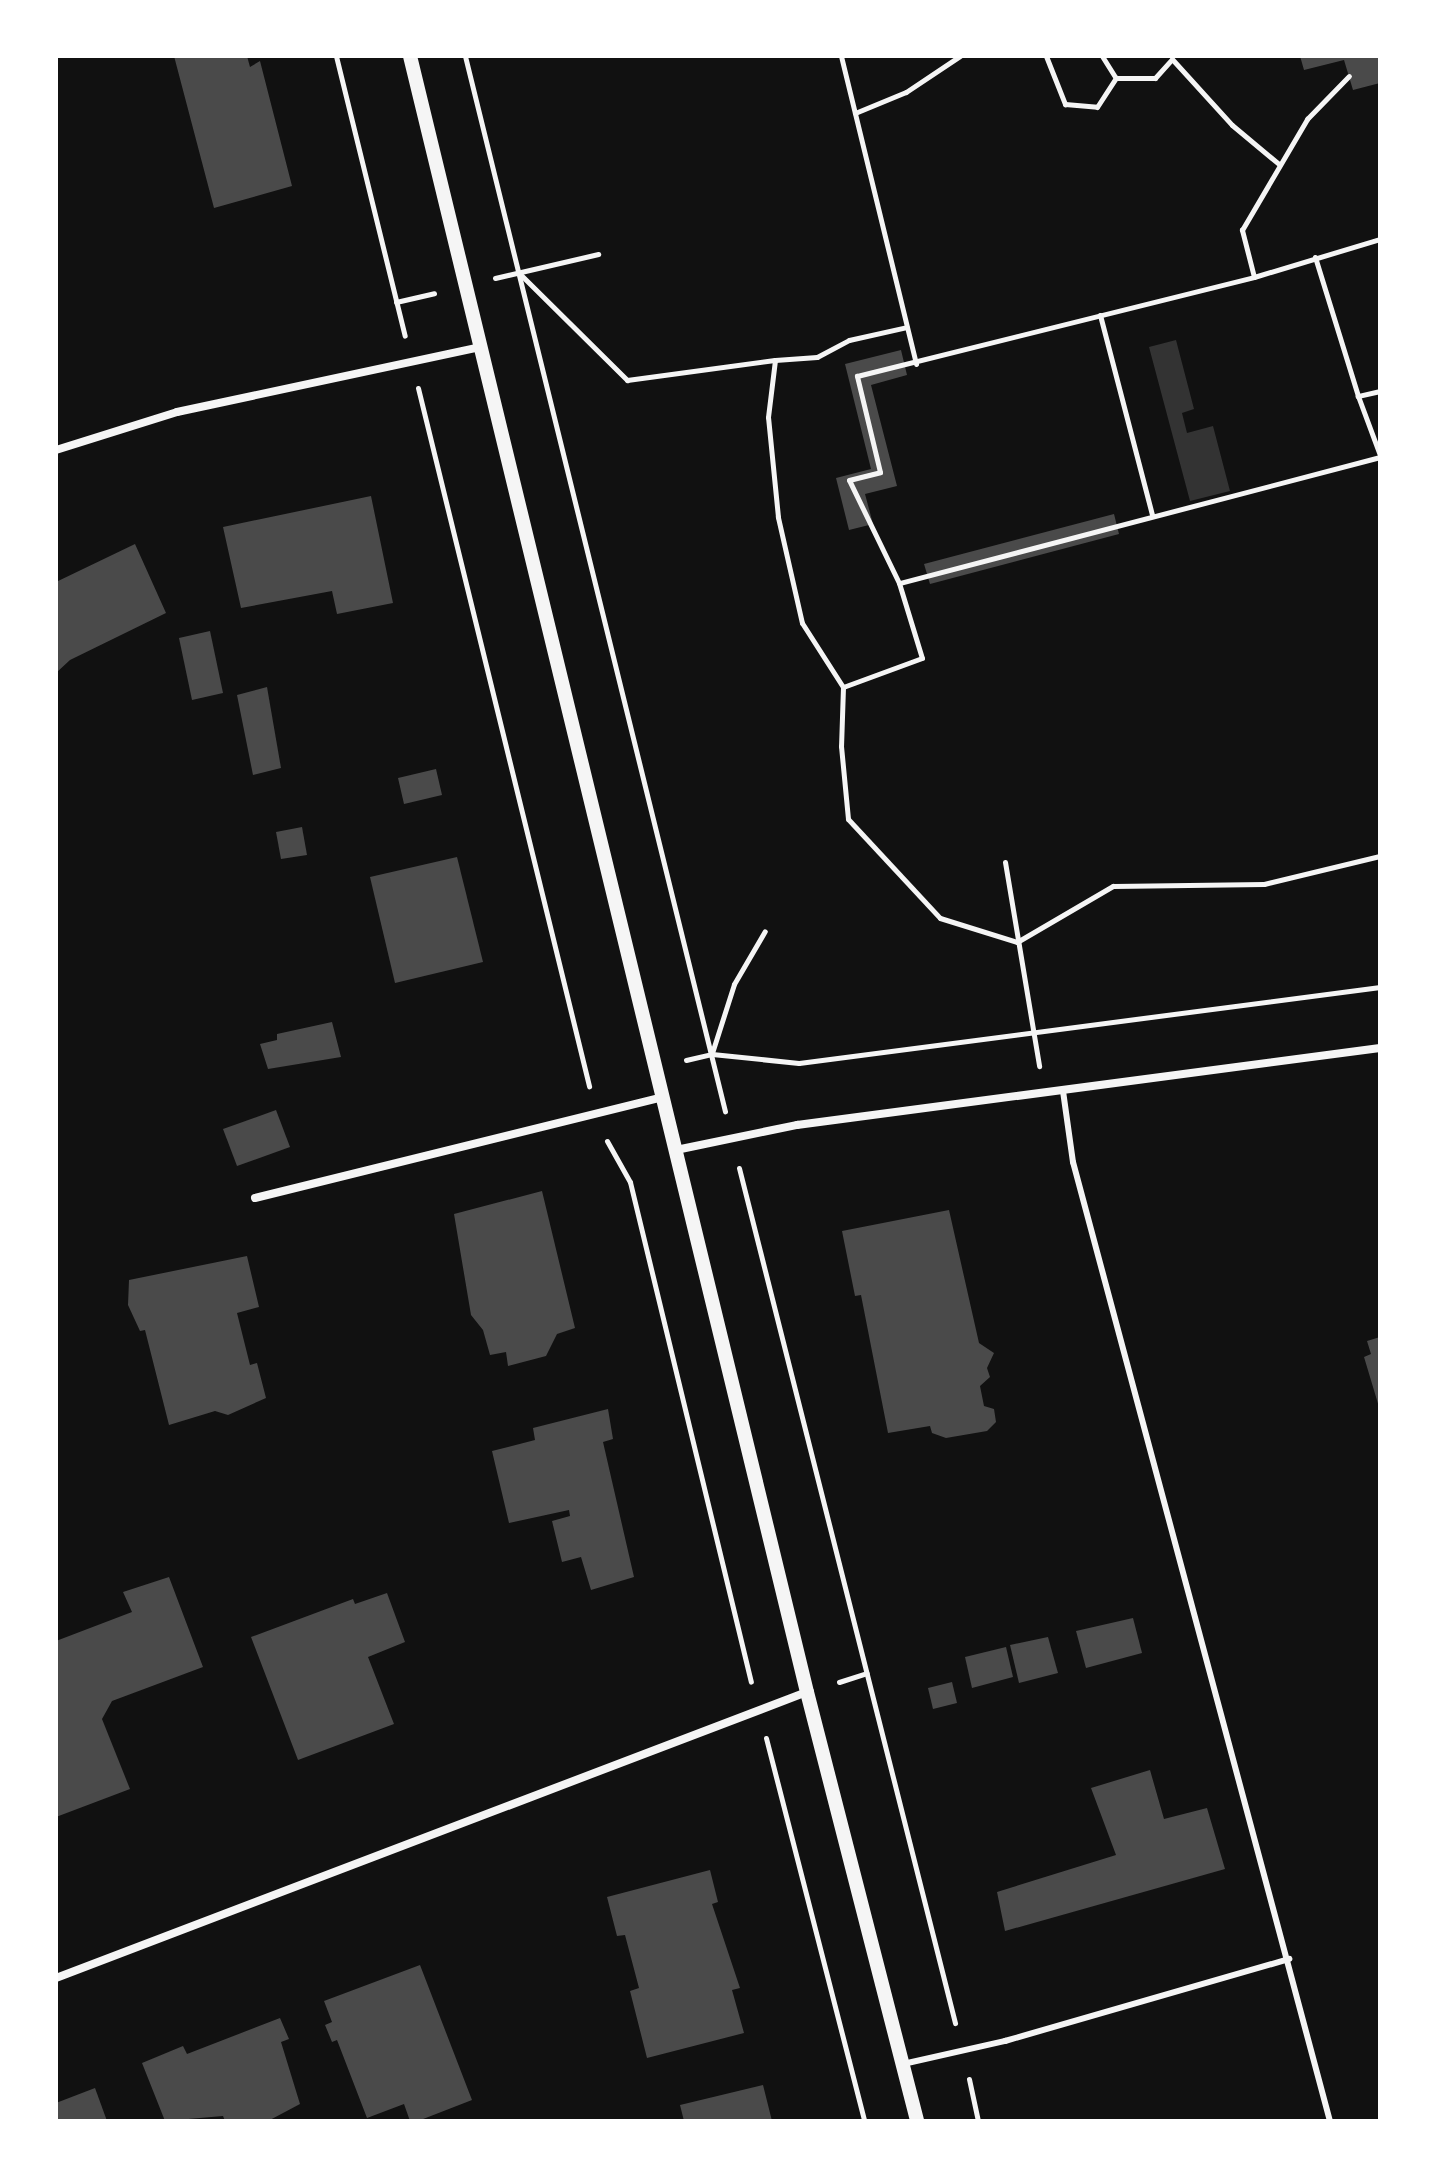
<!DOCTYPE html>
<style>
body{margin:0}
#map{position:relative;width:1436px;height:2177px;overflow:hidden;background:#111;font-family:Commissioner,sans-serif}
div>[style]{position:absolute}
.water>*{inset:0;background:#333}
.building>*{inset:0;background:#4a4a4a}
.path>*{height:5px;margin:-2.5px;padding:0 2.5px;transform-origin:2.5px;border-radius:2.5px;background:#f5f5f5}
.service>*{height:6px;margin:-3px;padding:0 3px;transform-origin:3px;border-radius:3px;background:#f5f5f5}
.minor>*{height:8px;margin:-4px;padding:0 4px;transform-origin:4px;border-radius:4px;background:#f5f5f5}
.tertiary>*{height:14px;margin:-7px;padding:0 7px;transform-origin:7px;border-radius:7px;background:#f5f5f5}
span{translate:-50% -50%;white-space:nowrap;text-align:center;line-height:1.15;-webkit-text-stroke:6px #fff;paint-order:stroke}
.frame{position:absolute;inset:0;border:58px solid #fff;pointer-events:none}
</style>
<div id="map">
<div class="water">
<i style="clip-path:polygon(1176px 340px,1194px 409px,1182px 413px,1187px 433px,1213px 426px,1230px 491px,1190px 501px,1149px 347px)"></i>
</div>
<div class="building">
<i style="clip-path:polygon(174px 56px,247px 56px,250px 67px,260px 61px,292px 186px,214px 208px)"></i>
<i style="clip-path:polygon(1300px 56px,1380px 56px,1380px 83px,1353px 90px,1344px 60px,1304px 70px)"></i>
<i style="clip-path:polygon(901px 350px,907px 375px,871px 385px,897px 486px,865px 494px,873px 524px,849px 530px,836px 478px,871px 469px,845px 364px)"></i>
<i style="clip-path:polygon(371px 496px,393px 603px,337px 614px,332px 591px,241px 608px,223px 527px)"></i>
<i style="clip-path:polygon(1114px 514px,1119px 534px,930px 584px,924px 564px)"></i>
<i style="clip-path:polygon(135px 544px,166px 613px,70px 660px,56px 673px,56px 582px)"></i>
<i style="clip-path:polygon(210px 631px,223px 693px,192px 700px,179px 638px)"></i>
<i style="clip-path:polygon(267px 687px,281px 768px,253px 775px,237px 695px)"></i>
<i style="clip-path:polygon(436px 769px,442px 795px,404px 804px,398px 778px)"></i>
<i style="clip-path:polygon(302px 827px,307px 855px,281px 859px,276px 832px)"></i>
<i style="clip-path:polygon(457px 857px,483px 962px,395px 983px,370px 877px)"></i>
<i style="clip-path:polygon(332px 1022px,341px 1057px,268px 1069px,260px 1044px,277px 1040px,277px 1034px)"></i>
<i style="clip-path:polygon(276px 1110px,290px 1147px,237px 1166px,223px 1129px)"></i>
<i style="clip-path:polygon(542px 1191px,575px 1328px,557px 1334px,546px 1356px,508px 1366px,506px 1352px,490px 1355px,483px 1330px,471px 1315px,454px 1214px)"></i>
<i style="clip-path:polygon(949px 1210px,979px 1343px,994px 1353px,987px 1368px,990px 1377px,980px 1386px,984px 1406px,994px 1409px,996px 1422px,987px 1431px,946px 1438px,932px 1433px,930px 1426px,888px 1433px,861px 1295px,855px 1296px,842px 1231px)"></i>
<i style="clip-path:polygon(247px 1256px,259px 1307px,237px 1313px,250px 1365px,257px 1363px,266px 1398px,228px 1415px,215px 1411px,169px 1425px,145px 1330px,140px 1331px,128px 1305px,129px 1280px)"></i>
<i style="clip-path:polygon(1380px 1337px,1380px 1407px,1379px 1407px,1364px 1357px,1371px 1354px,1367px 1341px)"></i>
<i style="clip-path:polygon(608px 1409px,613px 1439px,603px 1442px,634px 1577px,591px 1590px,581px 1557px,562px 1562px,552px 1521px,570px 1516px,569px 1510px,509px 1523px,492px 1451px,535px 1440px,533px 1428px)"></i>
<i style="clip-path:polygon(169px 1577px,203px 1667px,112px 1701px,102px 1719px,130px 1789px,56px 1817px,56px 1641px,132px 1612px,123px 1592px)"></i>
<i style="clip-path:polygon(387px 1593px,405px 1642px,368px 1657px,394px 1724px,298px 1760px,251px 1637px,353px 1599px,355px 1604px)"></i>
<i style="clip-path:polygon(1133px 1618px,1142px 1653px,1086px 1668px,1076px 1631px)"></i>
<i style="clip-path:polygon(1048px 1637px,1058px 1673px,1019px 1683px,1010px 1645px)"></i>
<i style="clip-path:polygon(1006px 1647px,1013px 1677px,972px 1688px,965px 1657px)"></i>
<i style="clip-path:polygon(952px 1682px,957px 1703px,933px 1709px,928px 1688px)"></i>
<i style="clip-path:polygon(1150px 1770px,1164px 1819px,1207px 1808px,1225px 1869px,1005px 1931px,997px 1892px,1116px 1855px,1091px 1788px)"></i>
<i style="clip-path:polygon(710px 1870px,718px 1902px,712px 1904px,740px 1988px,732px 1990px,744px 2033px,647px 2058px,630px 1991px,639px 1988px,625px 1935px,617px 1936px,607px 1897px)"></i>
<i style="clip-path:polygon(420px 1965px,472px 2100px,418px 2121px,410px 2121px,404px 2104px,367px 2118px,337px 2040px,332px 2042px,325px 2025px,332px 2022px,324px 2001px)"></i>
<i style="clip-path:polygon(280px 2018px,289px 2039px,281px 2042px,300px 2104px,268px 2121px,225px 2121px,223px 2116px,165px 2121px,142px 2063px,183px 2046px,187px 2054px)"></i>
<i style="clip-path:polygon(763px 2085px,772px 2121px,684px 2121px,680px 2105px)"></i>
<i style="clip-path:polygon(95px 2088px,107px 2121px,56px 2121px,56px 2103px)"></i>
</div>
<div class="path">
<i style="left:336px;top:56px;width:288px;rotate:76.2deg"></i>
<i style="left:465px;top:56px;width:1087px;rotate:76.16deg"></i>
<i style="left:841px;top:56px;width:317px;rotate:76.3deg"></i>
<i style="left:1046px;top:56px;width:52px;rotate:68.4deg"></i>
<i style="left:1065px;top:104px;width:32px;rotate:5deg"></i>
<i style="left:1097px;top:107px;width:35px;rotate:-57deg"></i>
<i style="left:1102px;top:56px;width:26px;rotate:58deg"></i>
<i style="left:1116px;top:78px;width:39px"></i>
<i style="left:1155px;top:78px;width:25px;rotate:-48deg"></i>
<i style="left:1172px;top:59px;width:89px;rotate:47.7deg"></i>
<i style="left:1232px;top:125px;width:62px;rotate:39.8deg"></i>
<i style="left:855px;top:113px;width:55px;rotate:-22.4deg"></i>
<i style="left:906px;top:92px;width:65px;rotate:-33.7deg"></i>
<i style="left:1315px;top:257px;width:145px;rotate:72.8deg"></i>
<i style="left:520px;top:274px;width:151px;rotate:44.7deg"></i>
<i style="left:627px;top:380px;width:149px;rotate:-7.7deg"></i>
<i style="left:1254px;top:277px;width:49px;rotate:-104.3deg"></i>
<i style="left:1242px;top:230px;width:129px;rotate:-59.6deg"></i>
<i style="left:1307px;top:119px;width:60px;rotate:-45.7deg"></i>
<i style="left:495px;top:278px;width:106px;rotate:-13.1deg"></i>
<i style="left:396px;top:302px;width:39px;rotate:-13deg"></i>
<i style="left:1100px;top:315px;width:207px;rotate:75.4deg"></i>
<i style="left:418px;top:388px;width:719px;rotate:76.23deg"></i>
<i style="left:1380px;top:391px;width:23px;rotate:167deg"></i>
<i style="left:1358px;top:396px;width:63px;rotate:69.6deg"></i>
<i style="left:1380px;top:457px;width:497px;rotate:165.3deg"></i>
<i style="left:899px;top:583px;width:78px;rotate:73deg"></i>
<i style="left:922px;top:658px;width:84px;rotate:159.8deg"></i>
<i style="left:843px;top:687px;width:59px;rotate:91.9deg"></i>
<i style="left:841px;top:746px;width:73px;rotate:84.5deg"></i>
<i style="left:848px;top:819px;width:135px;rotate:47.1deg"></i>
<i style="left:940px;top:918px;width:81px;rotate:17.3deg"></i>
<i style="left:1017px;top:942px;width:111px;rotate:-30.3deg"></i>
<i style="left:1113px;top:886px;width:151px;rotate:-0.8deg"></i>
<i style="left:1264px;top:884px;width:119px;rotate:-13.6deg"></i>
<i style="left:899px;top:583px;width:114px;rotate:-115.9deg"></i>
<i style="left:849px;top:480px;width:32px;rotate:-14deg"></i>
<i style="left:880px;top:472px;width:99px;rotate:-103.5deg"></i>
<i style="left:857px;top:376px;width:409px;rotate:-14deg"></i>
<i style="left:1254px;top:277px;width:132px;rotate:-16.8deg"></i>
<i style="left:843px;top:687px;width:76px;rotate:-122.6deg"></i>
<i style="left:802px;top:623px;width:109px;rotate:-102.8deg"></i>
<i style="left:778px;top:517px;width:100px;rotate:-95.7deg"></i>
<i style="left:768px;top:417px;width:57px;rotate:-83deg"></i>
<i style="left:775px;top:360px;width:42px;rotate:-4.1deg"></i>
<i style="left:817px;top:357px;width:36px;rotate:-28deg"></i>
<i style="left:849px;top:340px;width:59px;rotate:-12.6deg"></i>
<i style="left:1005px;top:862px;width:207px;rotate:80.5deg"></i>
<i style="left:712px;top:1053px;width:72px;rotate:-72.3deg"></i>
<i style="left:734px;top:984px;width:61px;rotate:-59.7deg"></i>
<i style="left:686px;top:1060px;width:27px;rotate:-13deg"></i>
<i style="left:712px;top:1054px;width:87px;rotate:5.9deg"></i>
<i style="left:799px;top:1063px;width:586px;rotate:-7.45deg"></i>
<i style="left:607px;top:1141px;width:47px;rotate:60.7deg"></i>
<i style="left:630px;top:1182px;width:514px;rotate:76.4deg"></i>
<i style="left:739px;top:1168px;width:882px;rotate:75.82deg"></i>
<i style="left:839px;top:1682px;width:29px;rotate:-18deg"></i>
<i style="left:766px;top:1738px;width:395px;rotate:75.6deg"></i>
<i style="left:969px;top:2079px;width:43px;rotate:77.9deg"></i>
</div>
<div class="service">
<i style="left:1063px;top:1091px;width:72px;rotate:82deg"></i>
<i style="left:1073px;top:1162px;width:993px;rotate:75deg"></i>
<i style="left:903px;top:2064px;width:105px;rotate:-12.7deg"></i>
<i style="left:1005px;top:2041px;width:296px;rotate:-16.1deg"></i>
</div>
<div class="minor">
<i style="left:56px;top:450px;width:127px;rotate:-17.4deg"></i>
<i style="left:177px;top:412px;width:311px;rotate:-12.1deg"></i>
<i style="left:676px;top:1150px;width:124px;rotate:-11.7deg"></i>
<i style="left:797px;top:1125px;width:588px;rotate:-7.52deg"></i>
<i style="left:255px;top:1198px;width:420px;rotate:-13.9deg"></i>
<i style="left:56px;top:1978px;width:804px;rotate:-20.85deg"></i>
</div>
<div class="tertiary">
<i style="left:410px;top:56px;width:1683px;rotate:76.36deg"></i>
<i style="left:807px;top:1692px;width:443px;rotate:75.6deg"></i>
</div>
<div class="frame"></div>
</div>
